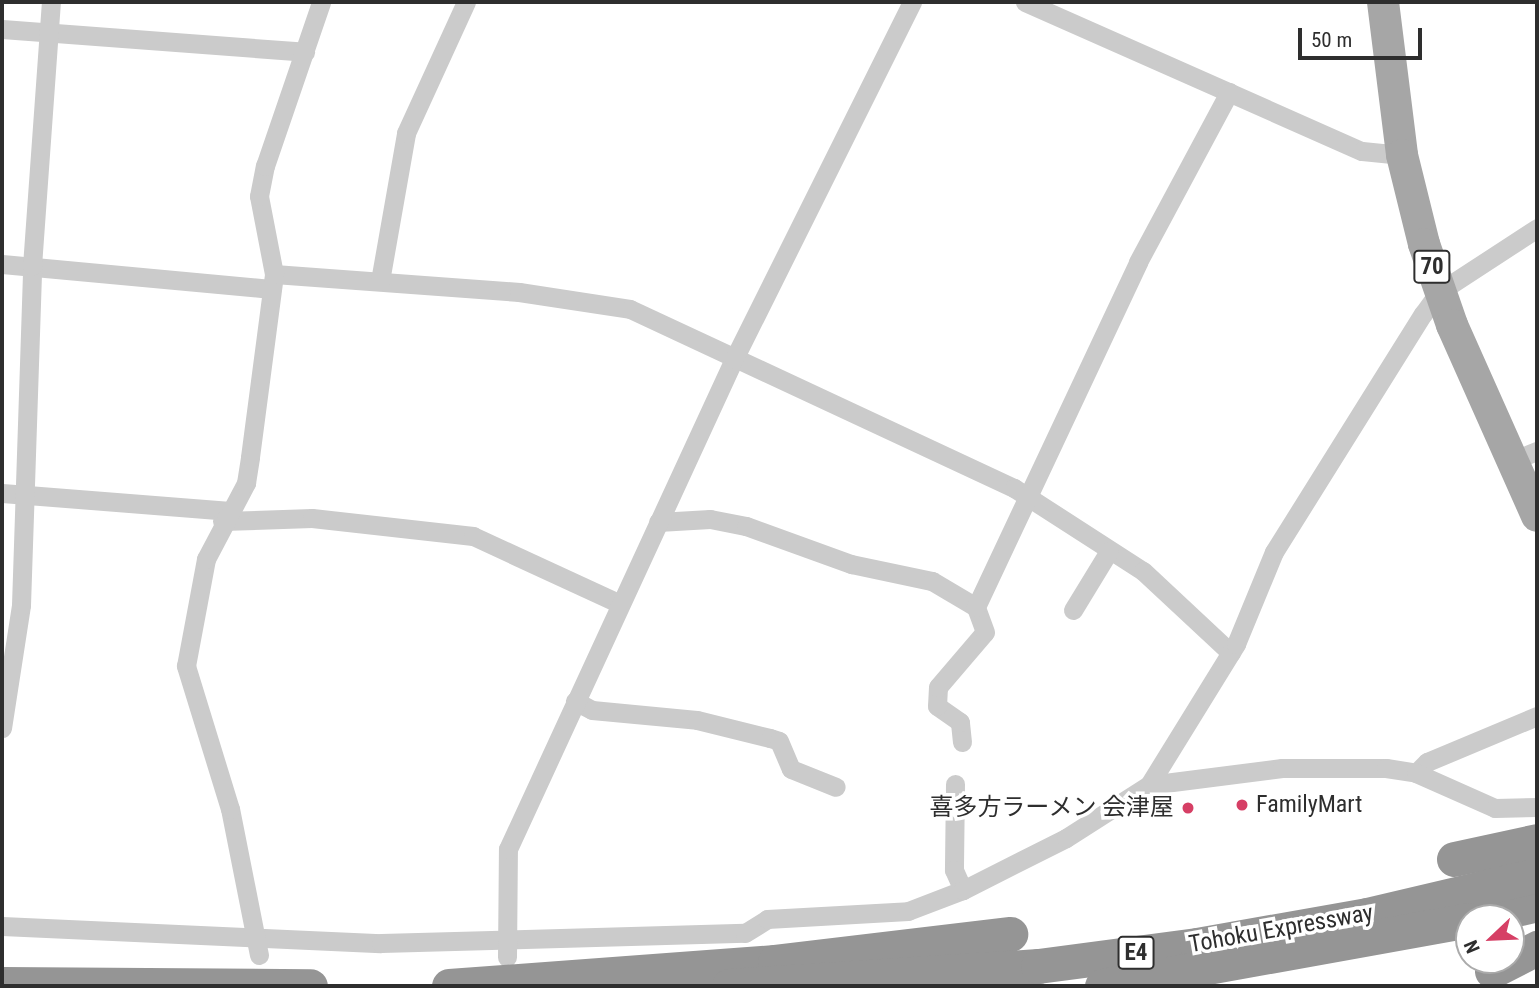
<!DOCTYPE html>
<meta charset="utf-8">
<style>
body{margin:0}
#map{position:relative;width:1539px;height:988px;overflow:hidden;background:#fff;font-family:"Roboto Condensed","Noto Sans JP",sans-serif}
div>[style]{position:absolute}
.street>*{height:19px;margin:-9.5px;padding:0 9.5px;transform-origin:9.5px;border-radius:9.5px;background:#cbcbcb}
.primary>*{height:32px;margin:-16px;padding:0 16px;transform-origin:16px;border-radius:16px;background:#a6a6a6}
.highway>*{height:35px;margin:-17.5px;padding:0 17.5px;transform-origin:17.5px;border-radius:17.5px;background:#959595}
.dots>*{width:19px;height:19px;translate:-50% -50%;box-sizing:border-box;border:4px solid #fff;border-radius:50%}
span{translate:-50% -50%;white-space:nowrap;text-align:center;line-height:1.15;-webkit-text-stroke:7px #fff;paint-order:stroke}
.shield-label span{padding:2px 5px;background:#fff;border:2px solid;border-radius:5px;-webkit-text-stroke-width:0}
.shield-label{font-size:23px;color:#2e2e2e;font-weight:700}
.poi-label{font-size:24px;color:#2e2e2e}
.left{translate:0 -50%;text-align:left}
.right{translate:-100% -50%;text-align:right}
.street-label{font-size:24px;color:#2e2e2e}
.frame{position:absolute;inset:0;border:4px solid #2e2e2e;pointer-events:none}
.north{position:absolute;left:1455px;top:904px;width:70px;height:70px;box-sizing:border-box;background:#fff;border:2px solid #ababab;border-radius:50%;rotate:247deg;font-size:19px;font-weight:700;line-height:28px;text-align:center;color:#2e2e2e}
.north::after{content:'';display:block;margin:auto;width:24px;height:32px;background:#d63f65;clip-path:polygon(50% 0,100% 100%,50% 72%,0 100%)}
.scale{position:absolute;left:1298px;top:28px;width:124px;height:32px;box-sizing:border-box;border:4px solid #2e2e2e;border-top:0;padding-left:9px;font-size:21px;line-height:24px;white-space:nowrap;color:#2e2e2e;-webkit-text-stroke:5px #fff;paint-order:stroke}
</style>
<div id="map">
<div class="street">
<i style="left:1025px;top:2px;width:368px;rotate:23.9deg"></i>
<i style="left:1362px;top:151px;width:40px;rotate:5.7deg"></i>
<i style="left:2px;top:29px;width:304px;rotate:4.3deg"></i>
<i style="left:2px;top:264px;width:270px;rotate:5.3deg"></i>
<i style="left:274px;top:274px;width:246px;rotate:4.2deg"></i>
<i style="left:519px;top:292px;width:112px;rotate:8.7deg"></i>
<i style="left:630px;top:309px;width:424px;rotate:25deg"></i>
<i style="left:1014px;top:488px;width:153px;rotate:32.8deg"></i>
<i style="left:1143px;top:571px;width:120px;rotate:43deg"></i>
<i style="left:380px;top:281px;width:150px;rotate:-80deg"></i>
<i style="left:406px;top:133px;width:144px;rotate:-65.4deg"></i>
<i style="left:1512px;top:461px;width:27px;rotate:-22deg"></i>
<i style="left:2px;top:493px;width:229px;rotate:4.5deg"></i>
<i style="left:222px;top:521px;width:90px;rotate:-1.9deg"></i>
<i style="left:312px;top:518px;width:162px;rotate:6.4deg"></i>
<i style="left:473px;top:536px;width:162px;rotate:24.8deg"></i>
<i style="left:658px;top:522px;width:52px;rotate:-3.3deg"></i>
<i style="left:710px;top:519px;width:37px;rotate:11deg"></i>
<i style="left:746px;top:526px;width:112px;rotate:19.9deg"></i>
<i style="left:851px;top:564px;width:83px;rotate:11.9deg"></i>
<i style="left:932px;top:581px;width:51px;rotate:30.6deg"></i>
<i style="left:1073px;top:610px;width:69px;rotate:-58.6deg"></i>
<i style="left:575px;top:701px;width:19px;rotate:28deg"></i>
<i style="left:592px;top:710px;width:105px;rotate:5.4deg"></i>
<i style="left:697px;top:720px;width:75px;rotate:13.9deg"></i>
<i style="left:770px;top:738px;width:9px;rotate:18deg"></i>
<i style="left:779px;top:741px;width:30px;rotate:67deg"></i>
<i style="left:791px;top:769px;width:48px;rotate:21.8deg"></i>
<i style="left:2px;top:728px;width:124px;rotate:-81.2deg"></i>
<i style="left:21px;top:605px;width:339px;rotate:-88.1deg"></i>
<i style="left:32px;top:266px;width:265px;rotate:-85.9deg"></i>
<i style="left:962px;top:742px;width:20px;rotate:-96deg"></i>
<i style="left:960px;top:722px;width:28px;rotate:-145deg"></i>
<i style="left:937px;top:706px;width:19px;rotate:-87deg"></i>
<i style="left:938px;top:687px;width:72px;rotate:-49.5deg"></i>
<i style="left:985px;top:632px;width:27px;rotate:-110deg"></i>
<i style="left:976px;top:607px;width:381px;rotate:-64.8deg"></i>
<i style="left:1138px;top:262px;width:193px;rotate:-61.8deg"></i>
<i style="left:1416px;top:773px;width:16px;rotate:-45deg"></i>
<i style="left:1427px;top:762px;width:119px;rotate:-22.7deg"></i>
<i style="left:955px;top:784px;width:86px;rotate:90.7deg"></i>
<i style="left:954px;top:870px;width:22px;rotate:66deg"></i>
<i style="left:1149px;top:785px;width:134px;rotate:-7.3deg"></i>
<i style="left:1282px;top:768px;width:104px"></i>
<i style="left:1386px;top:768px;width:30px;rotate:9deg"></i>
<i style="left:1416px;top:773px;width:86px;rotate:23.9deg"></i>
<i style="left:1495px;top:808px;width:42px;rotate:-1.4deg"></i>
<i style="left:2px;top:926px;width:379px;rotate:2.6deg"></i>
<i style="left:381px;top:943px;width:364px;rotate:-1.6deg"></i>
<i style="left:745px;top:933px;width:26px;rotate:-32deg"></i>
<i style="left:767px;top:919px;width:141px;rotate:-3.2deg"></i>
<i style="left:908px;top:911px;width:59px;rotate:-20.9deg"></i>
<i style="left:963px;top:890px;width:115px;rotate:-26.8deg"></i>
<i style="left:1066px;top:838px;width:98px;rotate:-32.6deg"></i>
<i style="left:1149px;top:785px;width:166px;rotate:-58.3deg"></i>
<i style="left:1236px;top:644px;width:100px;rotate:-67.6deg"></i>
<i style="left:1274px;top:552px;width:281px;rotate:-58deg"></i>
<i style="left:1423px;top:314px;width:27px;rotate:-54deg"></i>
<i style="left:1439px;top:292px;width:117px;rotate:-33.1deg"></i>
<i style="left:259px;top:955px;width:149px;rotate:-101.2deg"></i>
<i style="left:230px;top:809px;width:150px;rotate:-107.1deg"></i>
<i style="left:186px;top:666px;width:109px;rotate:-79.4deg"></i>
<i style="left:206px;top:559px;width:86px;rotate:-62.2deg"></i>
<i style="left:246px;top:483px;width:26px;rotate:-81deg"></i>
<i style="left:250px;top:457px;width:185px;rotate:-82.5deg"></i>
<i style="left:274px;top:274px;width:79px;rotate:-100.9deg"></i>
<i style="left:259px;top:196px;width:31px;rotate:-79deg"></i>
<i style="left:265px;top:166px;width:173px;rotate:-71.1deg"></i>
<i style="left:507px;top:957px;width:108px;rotate:-89.5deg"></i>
<i style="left:508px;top:849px;width:540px;rotate:-65.24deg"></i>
<i style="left:734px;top:359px;width:399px;rotate:-63.5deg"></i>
</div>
<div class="primary">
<i style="left:1383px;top:2px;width:154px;rotate:82.9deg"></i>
<i style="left:1402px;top:155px;width:92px;rotate:76.1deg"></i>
<i style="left:1424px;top:244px;width:86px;rotate:70.9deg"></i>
<i style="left:1452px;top:325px;width:209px;rotate:66deg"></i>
</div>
<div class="highway">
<i style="left:1454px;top:859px;width:85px;rotate:-12.2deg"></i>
<i style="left:1477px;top:918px;width:62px;rotate:-13.1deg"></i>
<i style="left:1492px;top:971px;width:51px;rotate:-27.1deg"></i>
<i style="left:2px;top:984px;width:308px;rotate:0.4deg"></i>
<i style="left:449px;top:986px;width:327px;rotate:-4.2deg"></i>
<i style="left:775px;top:962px;width:237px;rotate:-6.8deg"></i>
<i style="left:729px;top:986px;width:310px;rotate:-3.7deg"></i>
<i style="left:1038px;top:966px;width:160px;rotate:-7.5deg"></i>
<i style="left:1197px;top:945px;width:173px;rotate:-10deg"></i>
<i style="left:1367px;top:915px;width:175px;rotate:-13.2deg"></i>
<i style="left:1102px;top:986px;width:373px;rotate:-10.2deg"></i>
</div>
<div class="dots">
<i style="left:1242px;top:805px;background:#d63f65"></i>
<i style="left:1188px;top:808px;background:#d63f65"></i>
</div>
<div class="shield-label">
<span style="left:1432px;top:267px">70</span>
<span style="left:1136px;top:953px">E4</span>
</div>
<div class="poi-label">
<span class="left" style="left:1256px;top:805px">FamilyMart</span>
<span class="right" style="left:1174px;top:808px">喜多方ラーメン 会津屋</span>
</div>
<div class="street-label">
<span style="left:1281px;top:929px;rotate:-10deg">Tohoku Expressway</span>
</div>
<div class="frame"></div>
<div class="north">N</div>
<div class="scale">50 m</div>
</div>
